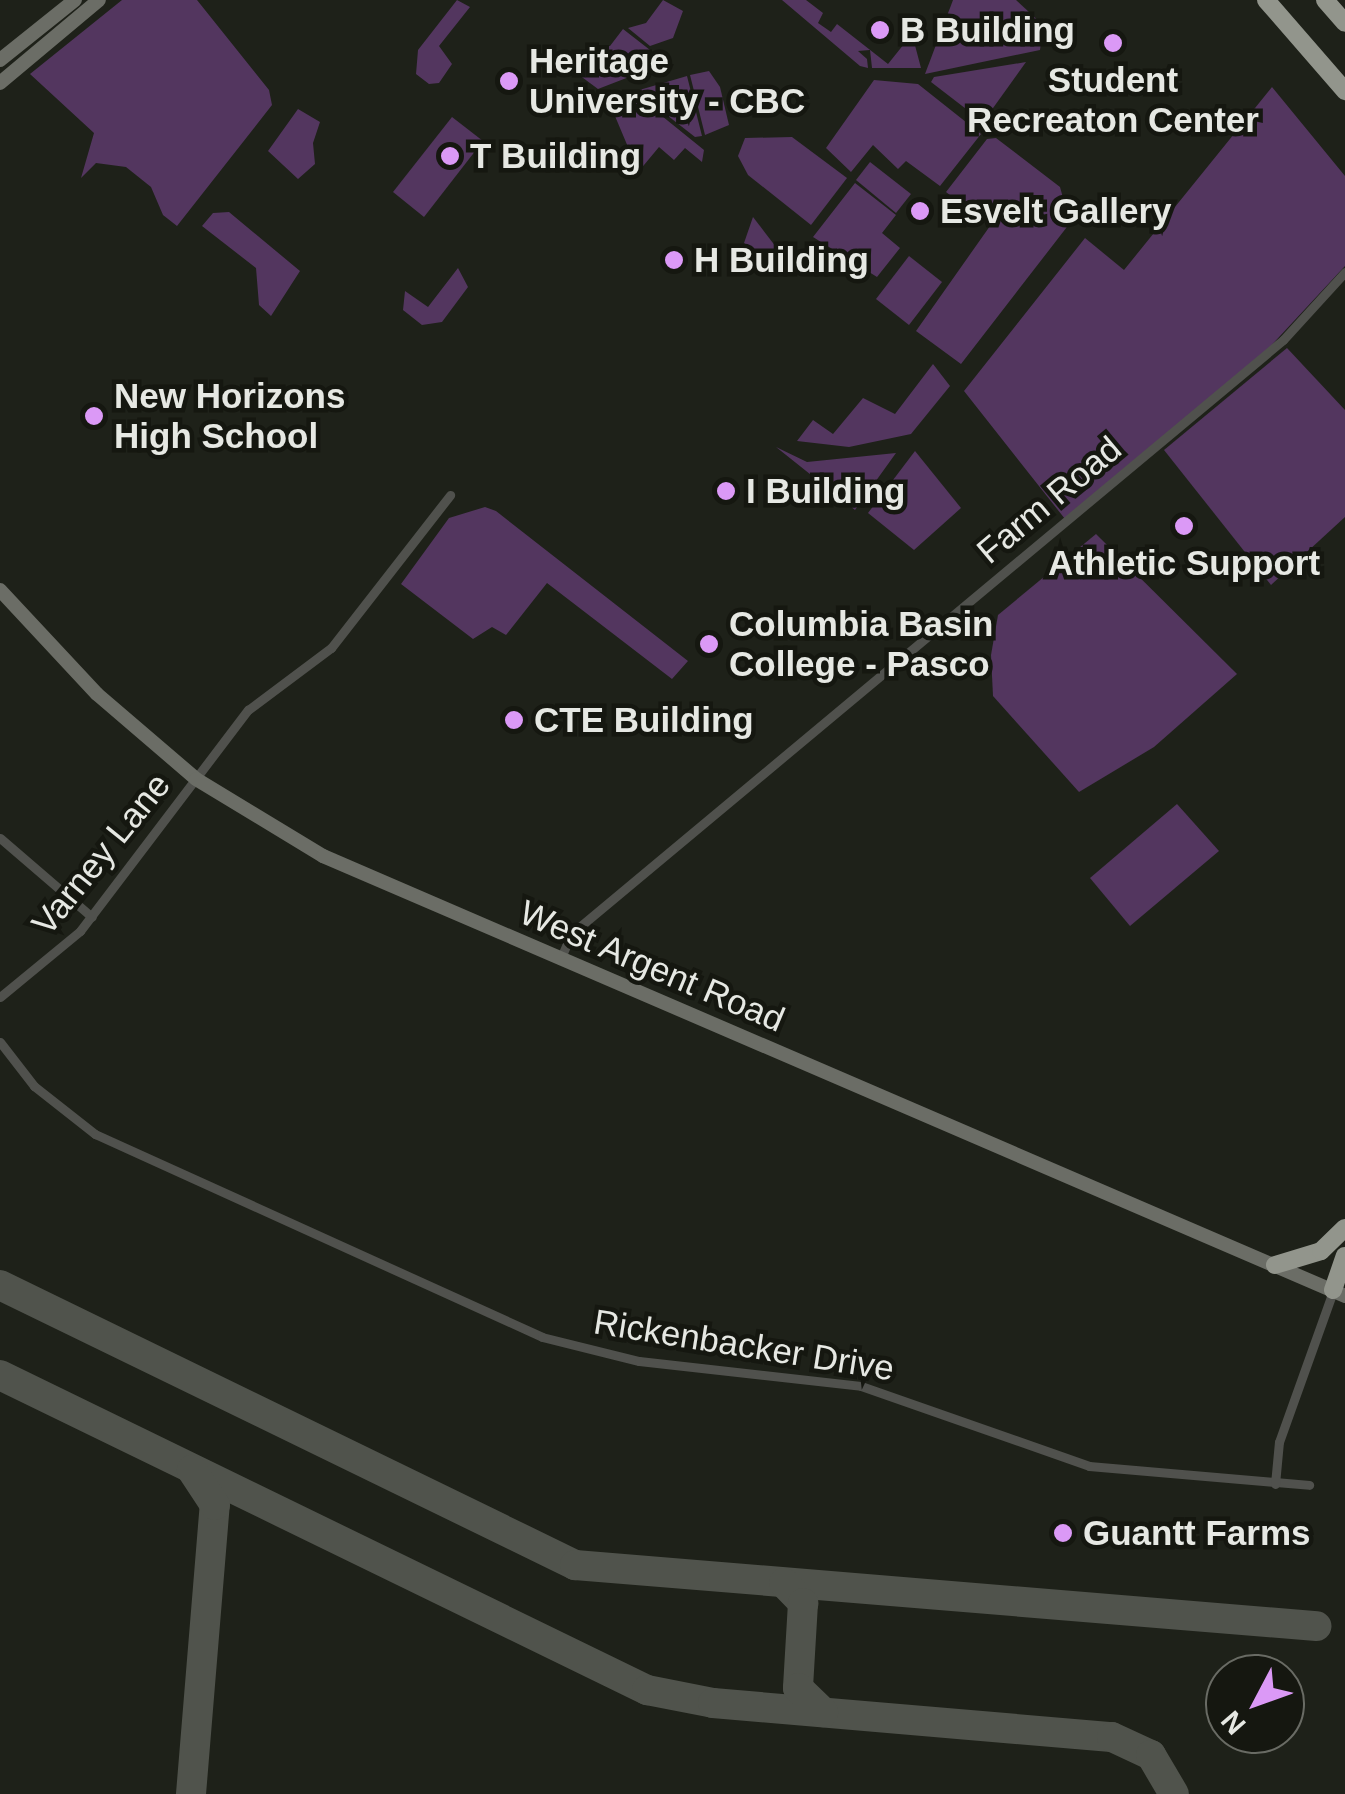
<!DOCTYPE html>
<style>
body{margin:0}
#map{position:relative;width:1345px;height:1794px;overflow:hidden;background:#1e2119;font-family:Arial,sans-serif}
div>[style]{position:absolute}
.green>*{inset:0;background:#53365f}
.taxiway>*{height:30px;margin:-15px;padding:0 15px;transform-origin:15px;border-radius:15px;background:#50534c}
.minor>*{height:9px;margin:-4.5px;padding:0 4.5px;transform-origin:4.5px;border-radius:4.5px;background:#50514d}
.secondary>*{height:14px;margin:-7px;padding:0 7px;transform-origin:7px;border-radius:7px;background:#6b6d66}
.motorway>*{height:18px;margin:-9px;padding:0 9px;transform-origin:9px;border-radius:9px;background:#92958c}
.dots>*{width:28px;height:28px;translate:-50% -50%;box-sizing:border-box;border:5px solid #151710;border-radius:50%}
span{translate:-50% -50%;white-space:nowrap;text-align:center;line-height:1.15;-webkit-text-stroke:9px #151710;paint-order:stroke}
.poi-label{font-size:35px;color:#e6e8e3;font-weight:700}
.left{translate:0 -50%;text-align:left}
.street-label{font-size:35px;color:#e6e8e3}
.north{position:absolute;left:1205px;top:1654px;width:100px;height:100px;box-sizing:border-box;background:#151710;border:2px solid #696b64;border-radius:50%;rotate:229deg;font-size:28px;font-weight:700;line-height:40px;text-align:center;color:#e6e8e3}
.north::after{content:'';display:block;margin:auto;width:35px;height:45px;background:#db99f6;clip-path:polygon(50% 0,100% 100%,50% 72%,0 100%)}
</style>
<div id="map">
<div class="green">
<i style="clip-path:polygon(122px 0,197px 0,269px 90px,272px 105px,177px 226px,163px 215px,151px 187px,126px 167px,96px 163px,81px 178px,94px 133px,30px 74px)"></i>
<i style="clip-path:polygon(457px 0,470px 7px,439px 46px,452px 64px,439px 83px,429px 84px,416px 74px,418px 50px)"></i>
<i style="clip-path:polygon(663px 0,683px 11px,673px 38px,650px 46px,628px 28px,646px 23px)"></i>
<i style="clip-path:polygon(782px 0,806px 0,823px 13px,818px 23px,831px 32px,837px 24px,888px 64px,912px 34px,921px 68px,872px 68px,870px 50px,858px 51px,867px 59px,868px 68px,860px 66px)"></i>
<i style="clip-path:polygon(953px 0,1016px 0,1043px 25px,1040px 50px,925px 74px)"></i>
<i style="clip-path:polygon(623px 29px,650px 50px,640px 63px,624px 62px,629px 77px,598px 89px,571px 69px,587px 49px,610px 46px)"></i>
<i style="clip-path:polygon(1026px 62px,983px 122px,931px 82px,934px 77px)"></i>
<i style="clip-path:polygon(709px 71px,720px 87px,729px 125px,705px 135px,690px 75px)"></i>
<i style="clip-path:polygon(687px 76px,702px 136px,695px 137px,636px 91px)"></i>
<i style="clip-path:polygon(874px 80px,918px 84px,981px 134px,940px 186px,906px 161px,898px 169px,873px 145px,851px 172px,826px 148px)"></i>
<i style="clip-path:polygon(1272px 87px,1345px 176px,1345px 266px,1268px 349px,1065px 519px,964px 391px,1085px 238px,1124px 270px)"></i>
<i style="clip-path:polygon(631px 91px,704px 150px,702px 162px,685px 148px,674px 160px,659px 147px,639px 171px,621px 156px,628px 147px,612px 109px)"></i>
<i style="clip-path:polygon(298px 109px,320px 122px,313px 143px,315px 164px,298px 179px,268px 151px)"></i>
<i style="clip-path:polygon(452px 117px,483px 141px,424px 217px,393px 192px)"></i>
<i style="clip-path:polygon(792px 137px,847px 178px,811px 225px,748px 175px,738px 156px,745px 138px)"></i>
<i style="clip-path:polygon(996px 138px,1060px 187px,1070px 223px,961px 364px,916px 331px,990px 226px,946px 192px,987px 139px)"></i>
<i style="clip-path:polygon(870px 162px,911px 194px,896px 213px,856px 180px)"></i>
<i style="clip-path:polygon(855px 183px,896px 215px,882px 233px,900px 248px,877px 277px,813px 237px)"></i>
<i style="clip-path:polygon(229px 212px,300px 271px,271px 316px,259px 305px,256px 268px,202px 226px,213px 213px)"></i>
<i style="clip-path:polygon(753px 217px,786px 260px,776px 268px,744px 243px)"></i>
<i style="clip-path:polygon(909px 256px,942px 282px,909px 325px,876px 299px)"></i>
<i style="clip-path:polygon(458px 268px,468px 287px,442px 322px,422px 325px,403px 310px,405px 291px,428px 307px)"></i>
<i style="clip-path:polygon(1287px 348px,1345px 410px,1345px 517px,1271px 585px,1164px 450px)"></i>
<i style="clip-path:polygon(933px 364px,950px 386px,911px 434px,849px 447px,797px 441px,813px 420px,833px 434px,863px 398px,895px 414px)"></i>
<i style="clip-path:polygon(776px 447px,807px 462px,896px 453px,855px 510px)"></i>
<i style="clip-path:polygon(915px 451px,961px 508px,914px 550px,868px 513px)"></i>
<i style="clip-path:polygon(485px 507px,496px 511px,688px 661px,672px 679px,547px 583px,506px 635px,492px 627px,473px 639px,401px 584px,449px 518px)"></i>
<i style="clip-path:polygon(1096px 534px,1237px 674px,1154px 747px,1079px 792px,993px 696px,991px 655px,998px 615px)"></i>
<i style="clip-path:polygon(1177px 804px,1219px 851px,1130px 926px,1090px 878px)"></i>
</div>
<div class="taxiway">
<i style="left:0;top:1285px;width:640px;rotate:25.96deg"></i>
<i style="left:575px;top:1565px;width:744px;rotate:4.71deg"></i>
<i style="left:0;top:1375px;width:720px;rotate:25.96deg"></i>
<i style="left:647px;top:1690px;width:67px;rotate:11.1deg"></i>
<i style="left:713px;top:1703px;width:400px;rotate:4.9deg"></i>
<i style="left:1112px;top:1737px;width:43px;rotate:24.8deg"></i>
<i style="left:1151px;top:1755px;width:45px;rotate:59.5deg"></i>
<i style="left:784px;top:1583px;width:28px;rotate:46deg"></i>
<i style="left:803px;top:1603px;width:85px;rotate:93.4deg"></i>
<i style="left:798px;top:1688px;width:35px;rotate:44deg"></i>
<i style="left:191px;top:1794px;width:290px;rotate:-85.3deg"></i>
<i style="left:215px;top:1505px;width:42px;rotate:-123.3deg"></i>
</div>
<div class="minor">
<i style="left:0;top:838px;width:121px;rotate:40.7deg"></i>
<i style="left:560px;top:960px;width:28px;rotate:-67deg"></i>
<i style="left:571px;top:934px;width:927px;rotate:-39.84deg"></i>
<i style="left:1283px;top:340px;width:92px;rotate:-47.6deg"></i>
<i style="left:0;top:997px;width:104px;rotate:-39.5deg"></i>
<i style="left:80px;top:931px;width:278px;rotate:-52.8deg"></i>
<i style="left:248px;top:710px;width:104px;rotate:-36.8deg"></i>
<i style="left:331px;top:648px;width:194px;rotate:-52.1deg"></i>
<i style="left:0;top:1042px;width:56px;rotate:52.3deg"></i>
<i style="left:34px;top:1086px;width:78px;rotate:38.2deg"></i>
<i style="left:95px;top:1134px;width:491px;rotate:24.4deg"></i>
<i style="left:542px;top:1337px;width:100px;rotate:13.9deg"></i>
<i style="left:639px;top:1361px;width:223px;rotate:6.4deg"></i>
<i style="left:861px;top:1386px;width:242px;rotate:19.3deg"></i>
<i style="left:1089px;top:1466px;width:221px;rotate:4.9deg"></i>
<i style="left:1275px;top:1484px;width:42px;rotate:-84.6deg"></i>
<i style="left:1279px;top:1442px;width:160px;rotate:-70.3deg"></i>
</div>
<div class="secondary">
<i style="left:0;top:60px;width:96px;rotate:-38.7deg"></i>
<i style="left:0;top:83px;width:129px;rotate:-40deg"></i>
<i style="left:0;top:590px;width:142px;rotate:47deg"></i>
<i style="left:97px;top:694px;width:130px;rotate:40.6deg"></i>
<i style="left:196px;top:779px;width:149px;rotate:31.2deg"></i>
<i style="left:323px;top:856px;width:1113px;rotate:23.29deg"></i>
</div>
<div class="motorway">
<i style="left:1266px;top:0;width:121px;rotate:49deg"></i>
<i style="left:1325px;top:0;width:30px;rotate:49deg"></i>
<i style="left:1275px;top:1265px;width:48px;rotate:-16.9deg"></i>
<i style="left:1321px;top:1251px;width:33px;rotate:-44deg"></i>
<i style="left:1333px;top:1290px;width:36px;rotate:-71deg"></i>
</div>
<div class="dots">
<i style="left:880px;top:30px;background:#db99f6"></i>
<i style="left:1113px;top:43px;background:#db99f6"></i>
<i style="left:509px;top:81px;background:#db99f6"></i>
<i style="left:450px;top:156px;background:#db99f6"></i>
<i style="left:920px;top:211px;background:#db99f6"></i>
<i style="left:674px;top:260px;background:#db99f6"></i>
<i style="left:94px;top:416px;background:#db99f6"></i>
<i style="left:726px;top:491px;background:#db99f6"></i>
<i style="left:1184px;top:526px;background:#db99f6"></i>
<i style="left:709px;top:644px;background:#db99f6"></i>
<i style="left:514px;top:720px;background:#db99f6"></i>
<i style="left:1063px;top:1533px;background:#db99f6"></i>
</div>
<div class="poi-label">
<span class="left" style="left:900px;top:30px">B Building</span>
<span class="left" style="left:529px;top:81px">Heritage<br>University - CBC</span>
<span style="left:1113px;top:100px">Student<br>Recreaton Center</span>
<span class="left" style="left:470px;top:156px">T Building</span>
<span class="left" style="left:940px;top:211px">Esvelt Gallery</span>
<span class="left" style="left:694px;top:260px">H Building</span>
<span class="left" style="left:114px;top:416px">New Horizons<br>High School</span>
<span class="left" style="left:746px;top:491px">I Building</span>
<span style="left:1184px;top:563px">Athletic Support</span>
<span class="left" style="left:729px;top:644px">Columbia Basin<br>College - Pasco</span>
<span class="left" style="left:534px;top:720px">CTE Building</span>
<span class="left" style="left:1083px;top:1533px">Guantt Farms</span>
</div>
<div class="street-label">
<span style="left:1049px;top:500px;rotate:-40deg">Farm Road</span>
<span style="left:101px;top:854px;rotate:-51deg">Varney Lane</span>
<span style="left:652px;top:966px;rotate:23deg">West Argent Road</span>
<span style="left:744px;top:1345px;rotate:9deg">Rickenbacker Drive</span>
</div>
<div class="north">N</div>
</div>
